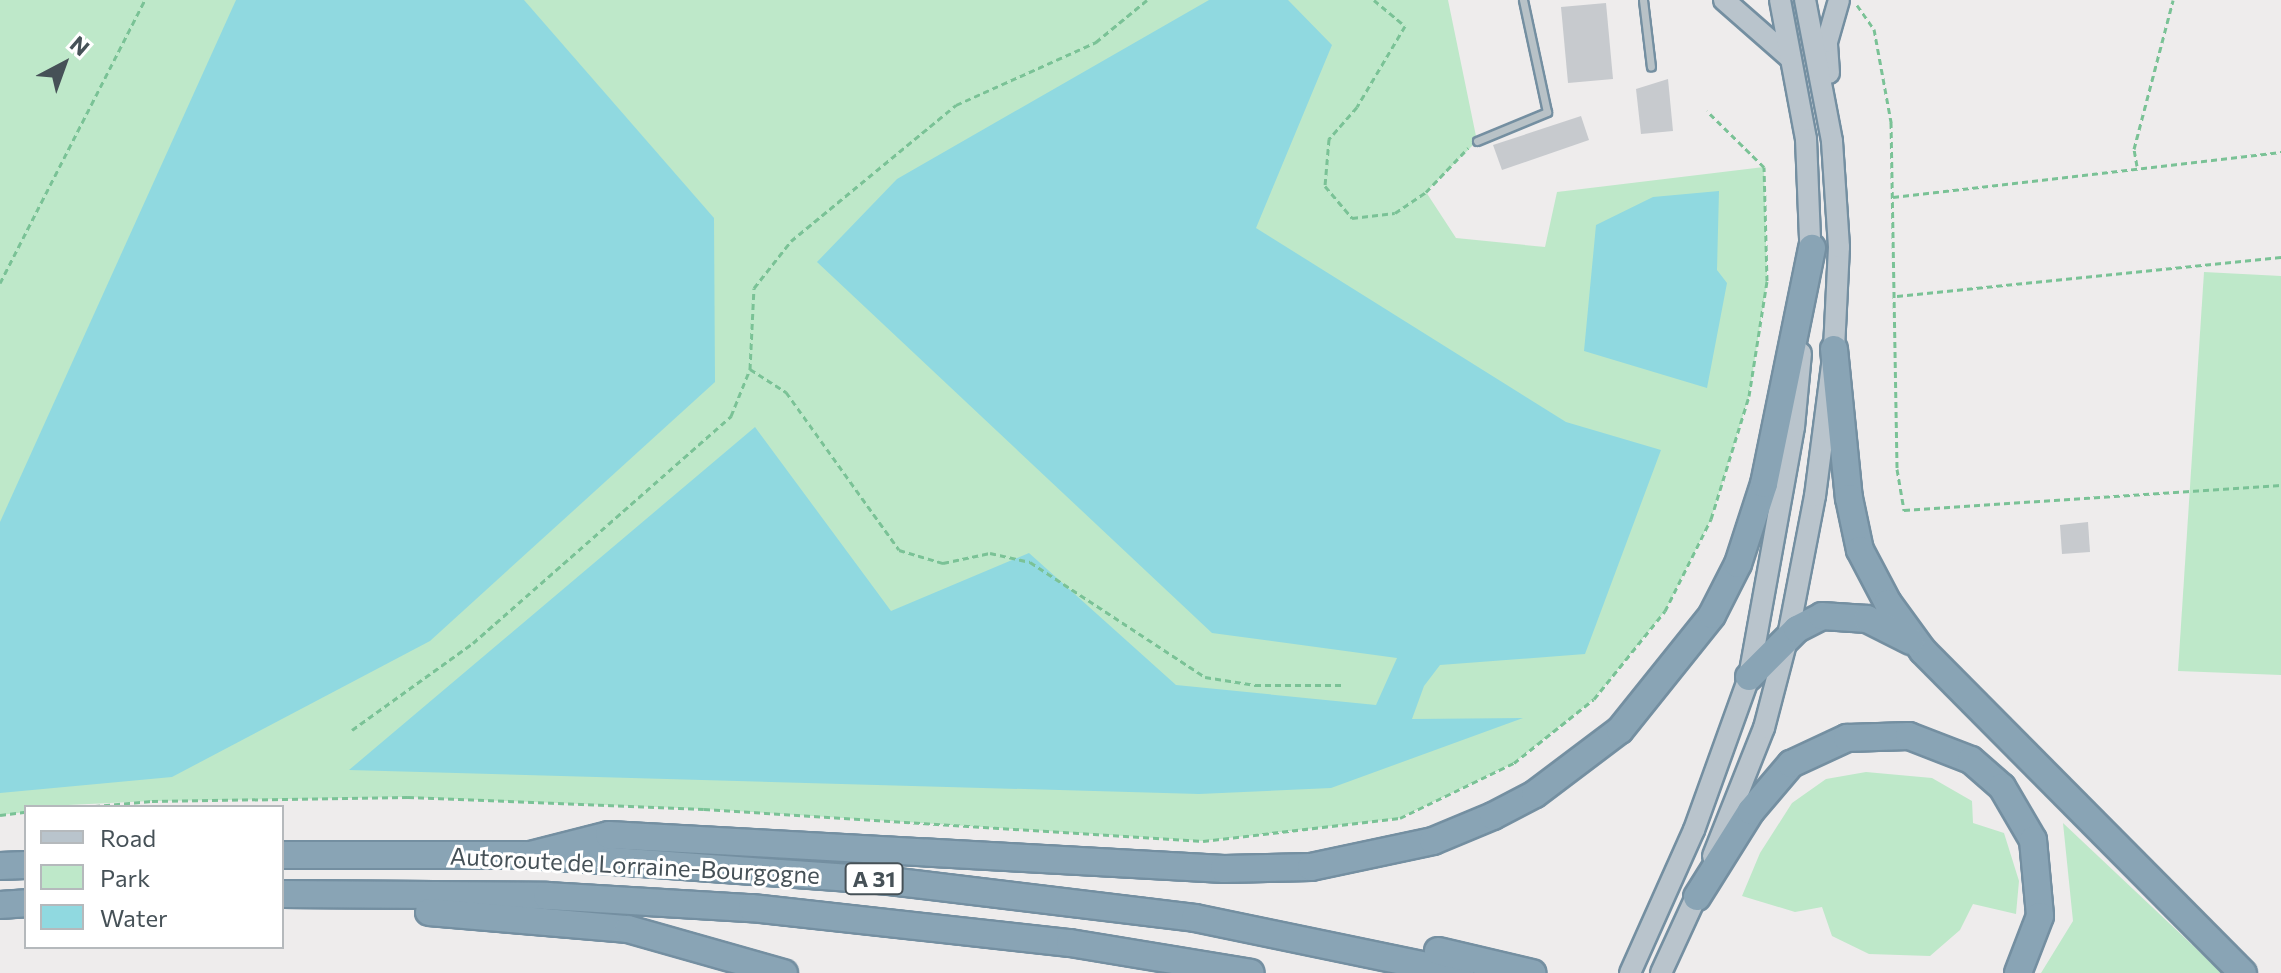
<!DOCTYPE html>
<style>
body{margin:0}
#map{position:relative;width:2281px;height:973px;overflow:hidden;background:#eeecec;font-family:Commissioner,sans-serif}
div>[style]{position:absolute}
.green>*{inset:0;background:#bee8c9}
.water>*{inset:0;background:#90d9e0}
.building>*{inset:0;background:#c7cace}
.path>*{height:3px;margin-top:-1.5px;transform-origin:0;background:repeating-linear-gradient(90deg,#7ac296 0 6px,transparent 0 10px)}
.roads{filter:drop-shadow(2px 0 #748fa1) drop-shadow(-2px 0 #748fa1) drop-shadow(0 2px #748fa1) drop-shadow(0 -2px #748fa1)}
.service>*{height:7px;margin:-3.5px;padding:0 3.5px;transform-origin:3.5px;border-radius:3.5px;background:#b8c2c7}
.secondary>*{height:20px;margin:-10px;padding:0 10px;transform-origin:10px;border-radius:10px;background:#b9c4cc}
.motorway>*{height:26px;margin:-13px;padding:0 13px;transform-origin:13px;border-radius:13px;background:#89a4b5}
span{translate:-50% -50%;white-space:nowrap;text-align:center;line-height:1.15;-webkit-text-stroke:6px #fff;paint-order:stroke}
.shield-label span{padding:2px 6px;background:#fff;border:2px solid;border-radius:6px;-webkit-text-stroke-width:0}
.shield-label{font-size:22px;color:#465157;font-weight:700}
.street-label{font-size:24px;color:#465157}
.legend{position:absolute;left:24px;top:805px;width:260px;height:144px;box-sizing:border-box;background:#fff;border:2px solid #b5b9bc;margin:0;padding:10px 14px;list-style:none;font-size:24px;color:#465157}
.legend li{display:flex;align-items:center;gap:16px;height:40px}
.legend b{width:40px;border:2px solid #b5b9bc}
.north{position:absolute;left:24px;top:24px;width:80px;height:80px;-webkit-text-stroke:6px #fff;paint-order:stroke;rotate:41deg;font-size:22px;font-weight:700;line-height:32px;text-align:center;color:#465157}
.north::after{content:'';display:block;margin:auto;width:28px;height:36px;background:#465157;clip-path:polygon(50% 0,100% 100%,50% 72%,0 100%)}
</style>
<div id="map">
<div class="green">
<i style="clip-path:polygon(0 0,1448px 0,1477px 141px,1426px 192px,1456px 238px,1545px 247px,1557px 192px,1764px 167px,1767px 281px,1749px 396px,1711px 519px,1665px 611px,1594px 699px,1514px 763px,1400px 818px,1203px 841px,704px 809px,408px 797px,152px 801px,26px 807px,26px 812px,0 815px)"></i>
<i style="clip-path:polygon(2204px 272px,2281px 276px,2281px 675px,2178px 671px)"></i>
<i style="clip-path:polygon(1866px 772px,1932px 778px,1972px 801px,1973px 823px,2004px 833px,2019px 881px,2016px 914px,1973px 904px,1960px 930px,1930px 956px,1869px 954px,1832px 936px,1822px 907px,1795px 912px,1742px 896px,1760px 853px,1792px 803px,1826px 779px)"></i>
<i style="clip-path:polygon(2063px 823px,2222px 973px,2041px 973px,2073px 921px)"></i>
</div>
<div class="water">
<i style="clip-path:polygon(236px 0,524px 0,714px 218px,715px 382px,430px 641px,172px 777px,0 793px,0 522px)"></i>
<i style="clip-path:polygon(1209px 0,1288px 0,1332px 45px,1256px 228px,1566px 422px,1661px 450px,1585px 654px,1440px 665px,1424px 686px,1412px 719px,1523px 718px,1331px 788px,1199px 794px,349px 770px,755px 427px,891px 611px,1029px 553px,1176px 685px,1376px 705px,1397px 658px,1212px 633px,817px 262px,897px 179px)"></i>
<i style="clip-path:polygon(1719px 191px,1717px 270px,1727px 283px,1707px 388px,1584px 351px,1596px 225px,1653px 197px)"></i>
</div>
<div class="building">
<i style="clip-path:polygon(1606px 3px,1613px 79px,1568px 83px,1561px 7px)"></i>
<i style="clip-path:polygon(1668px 79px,1673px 131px,1641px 134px,1636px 89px)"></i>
<i style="clip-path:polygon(1581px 116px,1589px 140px,1502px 170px,1493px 145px)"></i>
<i style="clip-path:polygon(2088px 522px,2090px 552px,2062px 554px,2060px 525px)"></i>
</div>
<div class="path">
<i style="left:1374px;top:0;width:40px;rotate:40deg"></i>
<i style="left:1405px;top:26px;width:94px;rotate:120.7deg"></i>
<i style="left:1357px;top:107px;width:43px;rotate:131.2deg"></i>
<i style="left:1329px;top:139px;width:47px;rotate:94.9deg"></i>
<i style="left:1325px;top:186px;width:42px;rotate:49.8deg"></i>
<i style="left:1352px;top:218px;width:43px;rotate:-6.6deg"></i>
<i style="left:1395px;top:213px;width:37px;rotate:-34deg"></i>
<i style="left:1426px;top:192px;width:61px;rotate:-46.3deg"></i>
<i style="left:1857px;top:5px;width:29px;rotate:55deg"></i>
<i style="left:1874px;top:29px;width:95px;rotate:79.6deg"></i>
<i style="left:1891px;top:122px;width:347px;rotate:89deg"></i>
<i style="left:1897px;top:469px;width:42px;rotate:80.3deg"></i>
<i style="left:1904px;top:510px;width:378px;rotate:-3.8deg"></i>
<i style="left:2137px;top:166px;width:17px;rotate:-100deg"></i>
<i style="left:2134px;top:149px;width:154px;rotate:-75.3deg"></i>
<i style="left:1893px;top:197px;width:391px;rotate:-6.6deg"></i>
<i style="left:0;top:283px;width:318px;rotate:-62.9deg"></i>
<i style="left:1897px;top:296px;width:386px;rotate:-5.8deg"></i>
<i style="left:750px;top:369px;width:43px;rotate:32.6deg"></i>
<i style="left:786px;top:392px;width:194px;rotate:54.4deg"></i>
<i style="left:899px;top:550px;width:46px;rotate:16.5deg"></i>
<i style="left:943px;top:563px;width:48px;rotate:-12deg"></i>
<i style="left:990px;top:553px;width:41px;rotate:12.7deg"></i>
<i style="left:1030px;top:562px;width:209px;rotate:33.3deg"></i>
<i style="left:1205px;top:677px;width:51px;rotate:9.1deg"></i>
<i style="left:1255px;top:685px;width:88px"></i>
<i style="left:352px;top:730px;width:149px;rotate:-35.7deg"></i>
<i style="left:473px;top:643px;width:344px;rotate:-41.3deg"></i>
<i style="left:731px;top:416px;width:51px;rotate:-68deg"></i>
<i style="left:750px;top:369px;width:81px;rotate:-87.2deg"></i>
<i style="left:754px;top:288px;width:60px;rotate:-51.8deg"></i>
<i style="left:791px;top:241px;width:214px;rotate:-39.5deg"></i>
<i style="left:956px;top:105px;width:154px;rotate:-24.2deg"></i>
<i style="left:1096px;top:42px;width:66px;rotate:-39.5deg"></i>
<i style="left:84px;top:807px;width:68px;rotate:-5deg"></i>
<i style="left:152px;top:801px;width:256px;rotate:-0.9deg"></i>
<i style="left:408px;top:797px;width:296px;rotate:2.3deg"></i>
<i style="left:704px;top:809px;width:500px;rotate:3.67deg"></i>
<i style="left:1203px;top:841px;width:198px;rotate:-6.7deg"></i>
<i style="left:1400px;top:818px;width:127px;rotate:-25.8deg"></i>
<i style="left:1514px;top:763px;width:102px;rotate:-38.7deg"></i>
<i style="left:1594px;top:699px;width:113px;rotate:-51.1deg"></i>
<i style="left:1665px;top:611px;width:103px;rotate:-63.4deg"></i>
<i style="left:1711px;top:519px;width:129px;rotate:-72.8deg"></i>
<i style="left:1749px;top:396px;width:116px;rotate:-81.1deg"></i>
<i style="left:1767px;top:281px;width:114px;rotate:-91.5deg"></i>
<i style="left:1764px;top:167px;width:80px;rotate:-135.5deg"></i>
<i style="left:0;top:815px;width:26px;rotate:-7deg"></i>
</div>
<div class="roads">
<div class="service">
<i style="left:1643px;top:0;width:67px;rotate:83.2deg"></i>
<i style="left:1477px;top:141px;width:76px;rotate:-22.5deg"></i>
<i style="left:1547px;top:112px;width:115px;rotate:-102.1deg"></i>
</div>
<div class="secondary">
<i style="left:1724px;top:0;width:88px;rotate:41.3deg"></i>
<i style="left:1780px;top:0;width:141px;rotate:79.4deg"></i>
<i style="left:1806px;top:139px;width:122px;rotate:87.7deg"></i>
<i style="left:1829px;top:73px;width:31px;rotate:-94deg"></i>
<i style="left:1827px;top:42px;width:44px;rotate:-74.1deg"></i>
<i style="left:1713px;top:856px;width:138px;rotate:-68.3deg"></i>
<i style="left:1764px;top:728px;width:95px;rotate:-75.4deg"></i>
<i style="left:1788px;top:636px;width:143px;rotate:-79.1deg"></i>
<i style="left:1815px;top:496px;width:148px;rotate:-82.6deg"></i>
<i style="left:1834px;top:349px;width:102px;rotate:-87.2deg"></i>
<i style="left:1839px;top:247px;width:106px;rotate:-93.8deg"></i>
<i style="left:1832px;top:141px;width:144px;rotate:-100.8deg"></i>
<i style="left:1630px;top:973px;width:157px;rotate:-65.9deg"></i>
<i style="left:1694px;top:830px;width:163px;rotate:-70.2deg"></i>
<i style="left:1749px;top:677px;width:254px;rotate:-79.8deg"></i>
<i style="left:1794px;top:427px;width:74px;rotate:-84.6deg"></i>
<i style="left:1661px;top:973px;width:96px;rotate:-65.3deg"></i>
</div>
<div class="motorway">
<i style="left:1834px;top:349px;width:150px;rotate:84.3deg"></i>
<i style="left:1849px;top:498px;width:53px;rotate:78.1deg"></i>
<i style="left:1860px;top:550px;width:60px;rotate:62.2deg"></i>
<i style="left:1888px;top:603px;width:59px;rotate:53.9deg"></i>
<i style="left:1923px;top:651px;width:454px;rotate:45.2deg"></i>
<i style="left:1749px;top:677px;width:68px;rotate:-45deg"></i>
<i style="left:1797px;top:629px;width:28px;rotate:-27deg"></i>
<i style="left:1822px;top:616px;width:45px;rotate:3.8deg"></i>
<i style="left:1867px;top:619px;width:49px;rotate:26.6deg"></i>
<i style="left:282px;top:855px;width:248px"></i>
<i style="left:530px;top:855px;width:352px;rotate:4.1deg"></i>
<i style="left:881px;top:880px;width:316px;rotate:6.9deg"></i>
<i style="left:1195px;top:918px;width:271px;rotate:11.7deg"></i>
<i style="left:530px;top:855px;width:81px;rotate:-14.2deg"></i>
<i style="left:609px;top:835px;width:616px;rotate:3.16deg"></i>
<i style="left:1224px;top:869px;width:87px;rotate:-1.3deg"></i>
<i style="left:1311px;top:867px;width:125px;rotate:-12deg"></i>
<i style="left:1433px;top:841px;width:65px;rotate:-22.6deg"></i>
<i style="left:1493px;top:816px;width:47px;rotate:-27.6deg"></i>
<i style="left:1535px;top:794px;width:106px;rotate:-37deg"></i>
<i style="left:1620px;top:730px;width:147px;rotate:-51.3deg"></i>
<i style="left:1712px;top:615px;width:57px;rotate:-63deg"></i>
<i style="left:1738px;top:564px;width:84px;rotate:-72deg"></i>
<i style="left:1764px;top:484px;width:241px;rotate:-78.5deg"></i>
<i style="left:0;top:866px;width:26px;rotate:-2deg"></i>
<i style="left:282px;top:894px;width:265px;rotate:0.4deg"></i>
<i style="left:547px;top:896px;width:205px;rotate:3.4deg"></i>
<i style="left:752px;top:908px;width:320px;rotate:6.3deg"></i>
<i style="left:1070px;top:943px;width:183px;rotate:9.4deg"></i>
<i style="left:1697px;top:897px;width:102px;rotate:-57.9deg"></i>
<i style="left:1751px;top:811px;width:62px;rotate:-49.6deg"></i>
<i style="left:1791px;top:764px;width:62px;rotate:-24.9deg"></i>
<i style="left:1847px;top:738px;width:62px;rotate:-1.8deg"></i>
<i style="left:1909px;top:736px;width:66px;rotate:21.2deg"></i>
<i style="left:1971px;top:760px;width:41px;rotate:41.1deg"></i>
<i style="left:2002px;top:787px;width:61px;rotate:59.7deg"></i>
<i style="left:2033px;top:840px;width:76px;rotate:84.7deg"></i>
<i style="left:2040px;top:916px;width:61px;rotate:111.1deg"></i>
<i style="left:0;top:905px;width:26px;rotate:-4deg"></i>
<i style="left:429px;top:912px;width:200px;rotate:4.9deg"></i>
<i style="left:628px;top:929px;width:162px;rotate:15.8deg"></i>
<i style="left:1438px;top:951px;width:97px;rotate:13.2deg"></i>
</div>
</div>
<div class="shield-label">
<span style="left:874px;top:879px">A 31</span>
</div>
<div class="street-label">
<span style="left:635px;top:865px;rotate:3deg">Autoroute de Lorraine-Bourgogne</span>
</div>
<ul class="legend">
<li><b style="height:10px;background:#b9c4cc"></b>Road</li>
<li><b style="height:22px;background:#bee8c9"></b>Park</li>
<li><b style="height:22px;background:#90d9e0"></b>Water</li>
</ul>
<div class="north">N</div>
</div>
